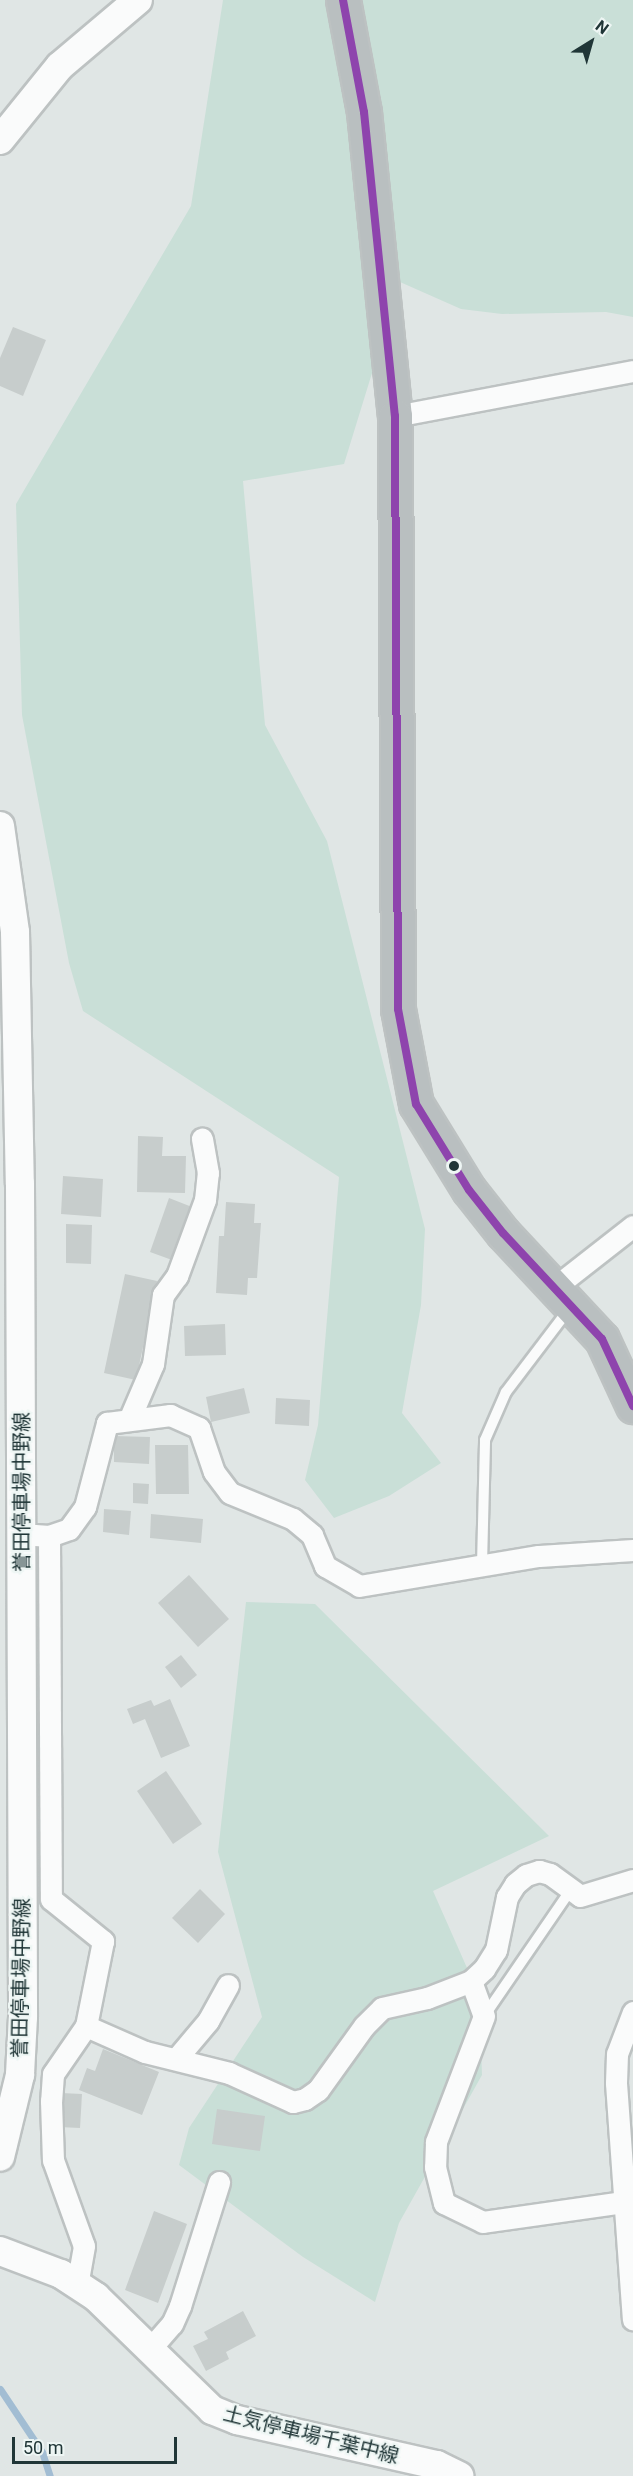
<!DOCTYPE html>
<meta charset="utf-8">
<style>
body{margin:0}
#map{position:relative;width:633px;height:2476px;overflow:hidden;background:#e0e6e5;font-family:Roboto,"Noto Sans JP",sans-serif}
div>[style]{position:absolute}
.green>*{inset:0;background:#c9dfd7}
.stream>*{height:7px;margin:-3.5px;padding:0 3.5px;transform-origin:3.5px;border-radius:3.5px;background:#a2bdd3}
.building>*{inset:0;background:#c7cdcc}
.roads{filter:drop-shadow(2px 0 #bdc2c2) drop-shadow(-2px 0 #bdc2c2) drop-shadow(0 2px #bdc2c2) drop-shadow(0 -2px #bdc2c2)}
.lane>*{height:10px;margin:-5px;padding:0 5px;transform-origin:5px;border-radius:5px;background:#fafbfb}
.street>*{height:21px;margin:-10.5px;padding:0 10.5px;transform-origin:10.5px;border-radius:10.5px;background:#fafbfb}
.secondary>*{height:28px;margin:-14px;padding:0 14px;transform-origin:14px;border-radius:14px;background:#fafbfb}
.highway>*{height:33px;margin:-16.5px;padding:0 16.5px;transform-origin:16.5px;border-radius:16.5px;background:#b9bfc0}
.bus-1>*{height:8px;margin:-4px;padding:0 4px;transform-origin:4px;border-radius:4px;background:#8e44ad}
.dots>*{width:16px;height:16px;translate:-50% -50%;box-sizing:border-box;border:3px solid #eef6f4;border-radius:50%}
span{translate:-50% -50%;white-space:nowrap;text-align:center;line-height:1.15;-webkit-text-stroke:4.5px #eef6f4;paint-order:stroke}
.street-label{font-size:20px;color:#203637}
.north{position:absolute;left:561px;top:12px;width:60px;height:60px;-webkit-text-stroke:4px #eef6f4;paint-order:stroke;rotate:37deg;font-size:16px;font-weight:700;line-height:24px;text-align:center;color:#203637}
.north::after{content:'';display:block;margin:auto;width:21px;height:27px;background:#203637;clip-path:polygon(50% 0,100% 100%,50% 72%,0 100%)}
.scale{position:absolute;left:12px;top:2437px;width:165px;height:27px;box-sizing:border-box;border:3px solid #203637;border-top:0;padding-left:8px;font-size:18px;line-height:21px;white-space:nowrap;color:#203637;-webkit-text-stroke:4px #eef6f4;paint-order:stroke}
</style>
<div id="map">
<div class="green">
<i style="clip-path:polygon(223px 0,633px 0,633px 317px,606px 312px,502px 314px,461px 309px,400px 282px,344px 464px,243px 481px,265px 725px,327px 841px,425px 1229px,421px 1305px,402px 1413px,441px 1463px,389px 1496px,334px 1518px,305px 1480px,318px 1425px,339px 1177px,83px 1011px,69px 963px,22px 715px,16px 504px,191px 206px)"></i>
<i style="clip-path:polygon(246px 1602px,315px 1604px,549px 1836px,433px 1891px,479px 1995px,482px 2075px,399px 2223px,375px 2302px,303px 2257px,179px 2165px,189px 2128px,262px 2017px,218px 1852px)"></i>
</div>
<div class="stream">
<i style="left:0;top:2389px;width:76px;rotate:56.3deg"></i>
<i style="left:42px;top:2452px;width:25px;rotate:72deg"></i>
</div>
<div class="building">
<i style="clip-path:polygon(13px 327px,46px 340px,23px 396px,0 386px,0 358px)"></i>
<i style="clip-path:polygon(138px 1136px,163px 1137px,162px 1156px,186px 1156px,185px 1193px,137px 1192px)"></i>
<i style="clip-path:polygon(63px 1176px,103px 1179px,101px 1217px,61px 1214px)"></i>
<i style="clip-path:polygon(169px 1198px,192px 1207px,172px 1260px,150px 1252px)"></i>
<i style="clip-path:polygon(226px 1202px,255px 1204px,254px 1223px,261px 1223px,257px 1278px,248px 1278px,247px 1295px,216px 1293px,219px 1236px,224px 1236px)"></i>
<i style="clip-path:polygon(66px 1224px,92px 1225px,91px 1264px,66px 1263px)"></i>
<i style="clip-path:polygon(125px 1274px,157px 1281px,136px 1380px,104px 1373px)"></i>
<i style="clip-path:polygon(225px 1324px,226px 1355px,185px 1356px,184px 1326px)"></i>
<i style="clip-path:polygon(244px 1388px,250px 1413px,211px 1422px,206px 1397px)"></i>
<i style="clip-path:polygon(276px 1398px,310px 1400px,309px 1426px,275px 1424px)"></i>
<i style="clip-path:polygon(114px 1436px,150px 1437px,149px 1464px,114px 1462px)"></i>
<i style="clip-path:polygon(155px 1445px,188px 1445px,189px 1494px,156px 1494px)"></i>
<i style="clip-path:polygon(133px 1483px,149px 1484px,148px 1504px,133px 1503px)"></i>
<i style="clip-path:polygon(104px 1509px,131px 1511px,129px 1535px,103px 1532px)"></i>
<i style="clip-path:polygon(151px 1514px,203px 1519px,201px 1543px,150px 1538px)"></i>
<i style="clip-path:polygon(189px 1575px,229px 1619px,198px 1647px,158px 1603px)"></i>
<i style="clip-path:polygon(181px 1655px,197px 1675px,181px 1688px,165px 1667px)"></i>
<i style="clip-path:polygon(170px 1699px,190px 1746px,161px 1758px,145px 1719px,133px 1724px,127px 1709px,151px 1700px,154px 1706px)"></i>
<i style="clip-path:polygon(166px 1771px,202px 1824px,173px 1844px,137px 1791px)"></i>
<i style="clip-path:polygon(200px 1889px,225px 1914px,198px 1943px,172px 1918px)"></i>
<i style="clip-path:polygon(103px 2049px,159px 2072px,142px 2115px,79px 2090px,87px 2068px,95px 2071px)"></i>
<i style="clip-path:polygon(61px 2093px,82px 2094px,80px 2128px,59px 2127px)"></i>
<i style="clip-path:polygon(217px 2109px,265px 2116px,260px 2151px,212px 2144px)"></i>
<i style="clip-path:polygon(154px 2211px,187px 2224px,158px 2303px,125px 2290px)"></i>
<i style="clip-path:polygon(243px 2311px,256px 2336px,226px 2352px,229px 2359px,206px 2371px,193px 2346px,208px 2339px,204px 2332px)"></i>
</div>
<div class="roads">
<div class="lane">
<i style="left:482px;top:1565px;width:125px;rotate:-88.6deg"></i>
<i style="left:485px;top:1440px;width:52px;rotate:-66.4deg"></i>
<i style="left:506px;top:1392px;width:104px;rotate:-52.8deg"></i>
<i style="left:485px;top:2015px;width:150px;rotate:-55.6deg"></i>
</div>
<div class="street">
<i style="left:395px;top:416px;width:242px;rotate:-10.7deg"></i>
<i style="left:555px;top:1287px;width:99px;rotate:-38deg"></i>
<i style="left:129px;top:1420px;width:61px;rotate:-66.8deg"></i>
<i style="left:153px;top:1364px;width:70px;rotate:-81.8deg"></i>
<i style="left:163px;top:1295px;width:24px;rotate:-54deg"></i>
<i style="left:177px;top:1276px;width:81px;rotate:-69.8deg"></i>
<i style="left:205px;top:1200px;width:27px;rotate:-84deg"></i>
<i style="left:208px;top:1173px;width:35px;rotate:-100deg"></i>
<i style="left:35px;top:1535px;width:14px;rotate:4deg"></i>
<i style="left:49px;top:1536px;width:21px;rotate:-19deg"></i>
<i style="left:69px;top:1529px;width:27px;rotate:-54deg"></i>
<i style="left:85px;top:1507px;width:87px;rotate:-75.3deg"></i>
<i style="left:107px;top:1423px;width:64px;rotate:-7.2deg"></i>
<i style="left:170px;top:1415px;width:32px;rotate:24deg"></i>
<i style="left:199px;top:1428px;width:46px;rotate:71.2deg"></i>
<i style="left:214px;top:1472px;width:26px;rotate:53deg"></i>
<i style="left:230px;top:1493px;width:68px;rotate:22.4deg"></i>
<i style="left:293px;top:1519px;width:25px;rotate:40deg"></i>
<i style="left:312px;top:1535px;width:34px;rotate:67deg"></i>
<i style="left:325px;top:1566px;width:39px;rotate:30deg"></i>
<i style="left:359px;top:1586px;width:182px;rotate:-9.5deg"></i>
<i style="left:539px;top:1556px;width:94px;rotate:-3.7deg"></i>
<i style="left:49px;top:1536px;width:363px;rotate:89.7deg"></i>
<i style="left:51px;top:1899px;width:67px;rotate:38.9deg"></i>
<i style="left:103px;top:1941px;width:87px;rotate:101.3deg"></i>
<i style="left:86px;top:2026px;width:58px;rotate:124.5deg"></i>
<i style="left:53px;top:2074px;width:27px;rotate:94deg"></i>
<i style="left:51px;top:2101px;width:59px;rotate:88.1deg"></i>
<i style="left:53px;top:2160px;width:91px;rotate:70.2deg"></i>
<i style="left:84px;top:2246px;width:39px;rotate:100deg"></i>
<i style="left:471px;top:1981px;width:37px;rotate:70deg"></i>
<i style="left:484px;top:2016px;width:135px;rotate:110.9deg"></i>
<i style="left:436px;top:2142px;width:25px;rotate:92deg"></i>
<i style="left:435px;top:2167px;width:37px;rotate:76deg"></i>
<i style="left:444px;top:2203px;width:43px;rotate:26deg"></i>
<i style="left:483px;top:2222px;width:142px;rotate:-8.1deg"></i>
<i style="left:633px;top:2012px;width:45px;rotate:110.9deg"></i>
<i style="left:617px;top:2054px;width:29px;rotate:92deg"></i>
<i style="left:616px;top:2083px;width:237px;rotate:85.9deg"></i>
<i style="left:86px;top:2026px;width:64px;rotate:23.8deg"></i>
<i style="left:145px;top:2052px;width:87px;rotate:14deg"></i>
<i style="left:229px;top:2073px;width:70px;rotate:24.4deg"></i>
<i style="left:293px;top:2102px;width:12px;rotate:-14deg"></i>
<i style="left:305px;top:2099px;width:16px;rotate:-35deg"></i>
<i style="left:318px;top:2090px;width:79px;rotate:-54.3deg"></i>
<i style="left:364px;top:2026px;width:25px;rotate:-45deg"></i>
<i style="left:382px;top:2008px;width:46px;rotate:-12.5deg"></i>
<i style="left:427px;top:1998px;width:47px;rotate:-21.1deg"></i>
<i style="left:471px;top:1981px;width:18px;rotate:-43deg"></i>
<i style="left:484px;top:1969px;width:22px;rotate:-58deg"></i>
<i style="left:496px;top:1950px;width:54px;rotate:-78.3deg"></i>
<i style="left:507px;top:1897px;width:15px;rotate:-58deg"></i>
<i style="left:515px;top:1884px;width:14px;rotate:-39deg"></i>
<i style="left:526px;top:1875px;width:14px;rotate:-17deg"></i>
<i style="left:539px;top:1871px;width:11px;rotate:15deg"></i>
<i style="left:550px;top:1874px;width:37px;rotate:36deg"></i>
<i style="left:580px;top:1896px;width:55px;rotate:-16.8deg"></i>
<i style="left:176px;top:2059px;width:50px;rotate:-49.9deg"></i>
<i style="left:208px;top:2021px;width:41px;rotate:-60.9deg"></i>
<i style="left:149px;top:2350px;width:35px;rotate:-49deg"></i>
<i style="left:172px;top:2324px;width:20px;rotate:-66deg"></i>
<i style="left:180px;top:2306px;width:130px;rotate:-72.5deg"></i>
</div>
<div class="secondary">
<i style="left:0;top:140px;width:95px;rotate:-51deg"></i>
<i style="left:60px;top:66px;width:102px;rotate:-40.2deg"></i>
<i style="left:0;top:826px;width:107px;rotate:81.9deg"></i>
<i style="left:15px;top:932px;width:252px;rotate:88.9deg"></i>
<i style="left:20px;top:1184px;width:833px;rotate:89.79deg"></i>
<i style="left:23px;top:2017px;width:58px;rotate:93deg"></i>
<i style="left:20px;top:2075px;width:84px;rotate:103.7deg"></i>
<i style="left:0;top:2251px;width:65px;rotate:20.7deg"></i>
<i style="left:61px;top:2274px;width:42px;rotate:33.3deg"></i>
<i style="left:96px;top:2297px;width:162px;rotate:44.2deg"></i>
<i style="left:212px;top:2410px;width:27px;rotate:22deg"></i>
<i style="left:237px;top:2420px;width:205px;rotate:12.7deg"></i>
<i style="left:437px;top:2465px;width:25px;rotate:26deg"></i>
</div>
<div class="highway">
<i style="left:343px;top:0;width:114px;rotate:79.4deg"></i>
<i style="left:364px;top:112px;width:306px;rotate:84.2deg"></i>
<i style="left:395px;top:416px;width:593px;rotate:89.71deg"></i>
<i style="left:398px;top:1009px;width:97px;rotate:79.3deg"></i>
<i style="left:416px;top:1104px;width:101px;rotate:58.4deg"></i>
<i style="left:469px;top:1190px;width:55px;rotate:51.7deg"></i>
<i style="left:503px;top:1233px;width:145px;rotate:47deg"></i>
<i style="left:602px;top:1339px;width:74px;rotate:65.2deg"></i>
</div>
</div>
<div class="bus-1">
<i style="left:343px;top:0;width:114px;rotate:79.4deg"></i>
<i style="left:364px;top:112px;width:306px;rotate:84.2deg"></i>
<i style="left:395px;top:416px;width:593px;rotate:89.71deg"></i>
<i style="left:398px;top:1009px;width:97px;rotate:79.3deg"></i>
<i style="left:416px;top:1104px;width:101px;rotate:58.4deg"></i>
<i style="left:469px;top:1190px;width:55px;rotate:51.7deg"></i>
<i style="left:503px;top:1233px;width:145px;rotate:47deg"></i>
<i style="left:602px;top:1339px;width:74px;rotate:65.2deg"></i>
</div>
<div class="dots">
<i style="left:454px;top:1166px;background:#203637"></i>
</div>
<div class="street-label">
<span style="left:22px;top:1492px;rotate:-90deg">誉田停車場中野線</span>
<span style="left:21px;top:1978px;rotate:-89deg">誉田停車場中野線</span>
<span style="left:311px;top:2435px;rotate:14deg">土気停車場千葉中線</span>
</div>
<div class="north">N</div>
<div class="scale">50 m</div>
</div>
